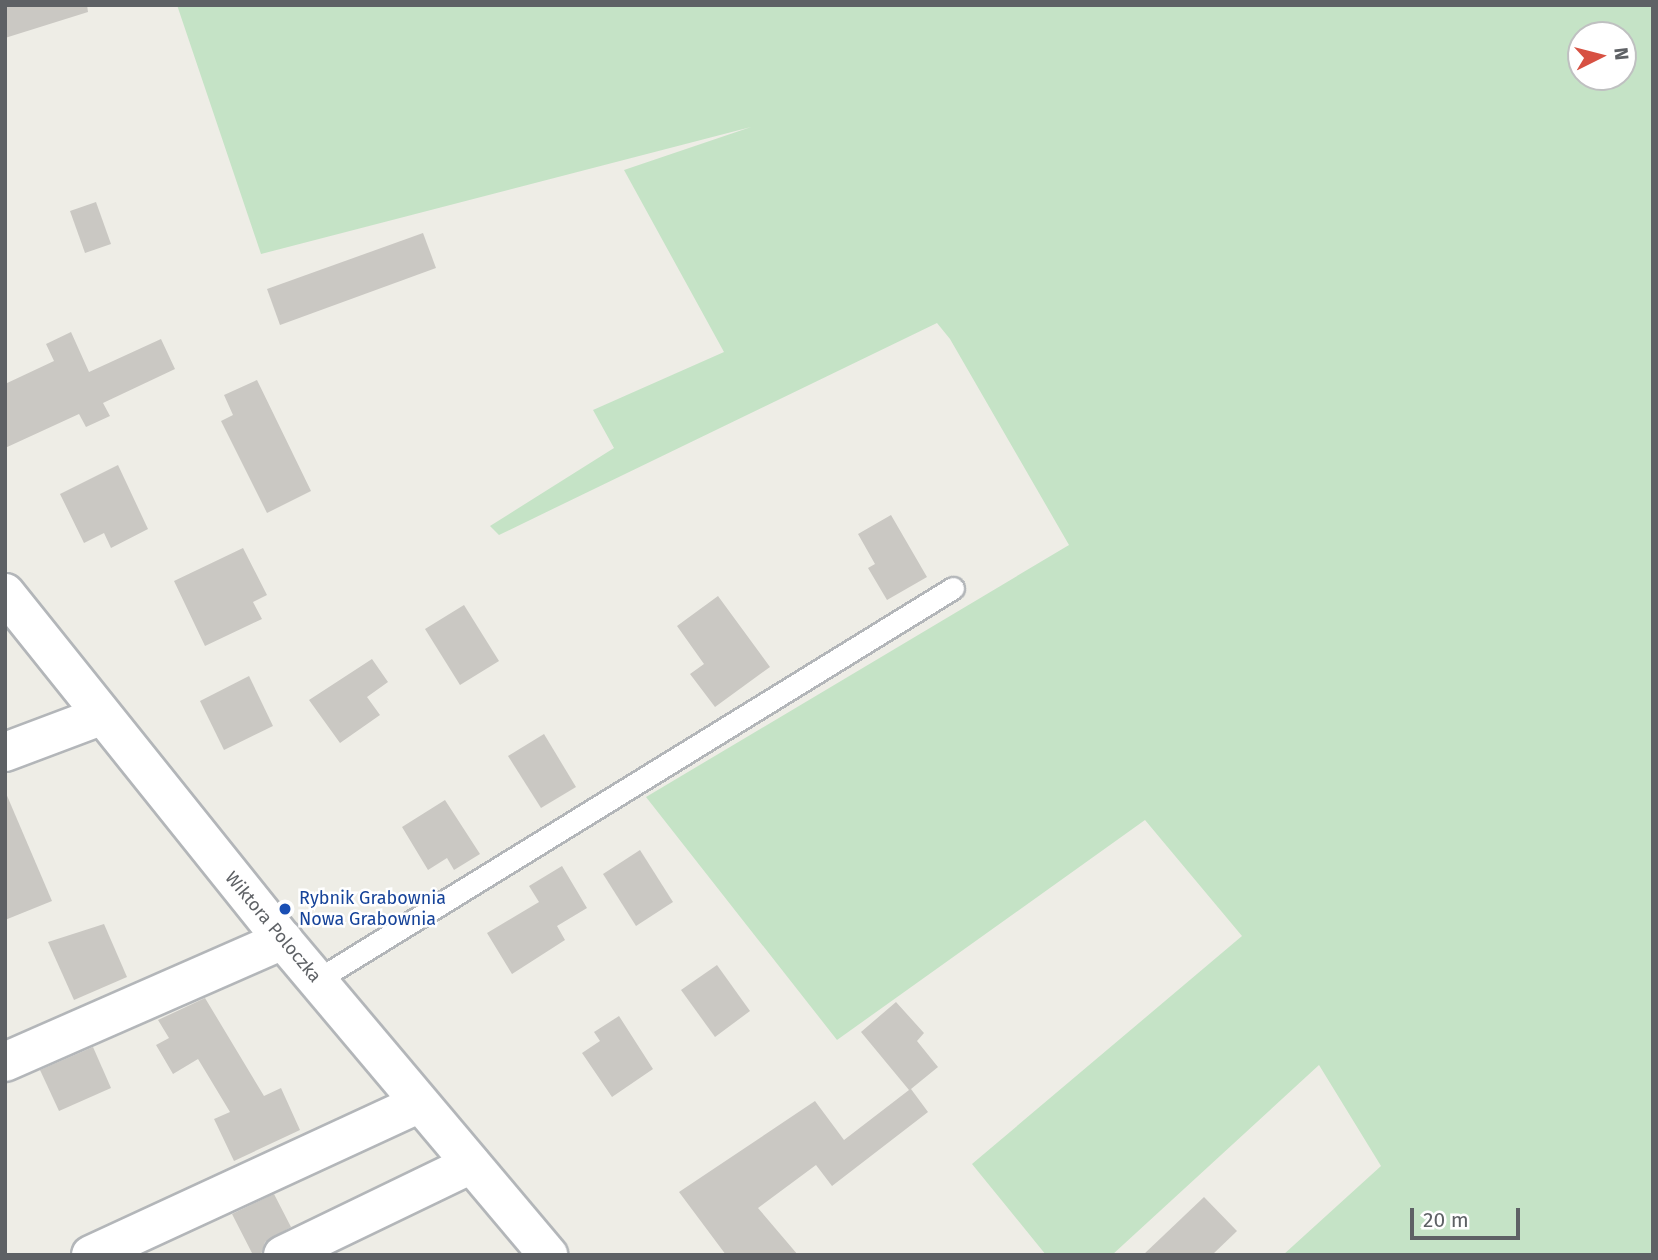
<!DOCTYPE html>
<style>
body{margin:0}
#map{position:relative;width:1658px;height:1260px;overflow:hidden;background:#eeede6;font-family:"Fira Sans",sans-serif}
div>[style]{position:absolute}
.green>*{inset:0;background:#c5e3c6}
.building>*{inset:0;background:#cac8c3}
.roads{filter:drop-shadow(2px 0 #b3b6b9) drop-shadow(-2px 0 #b3b6b9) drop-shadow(0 2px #b3b6b9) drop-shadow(0 -2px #b3b6b9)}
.lane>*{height:21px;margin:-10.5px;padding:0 10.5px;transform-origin:10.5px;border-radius:10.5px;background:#fff}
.street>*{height:38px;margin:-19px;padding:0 19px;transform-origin:19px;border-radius:19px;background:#fff}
.dots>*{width:19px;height:19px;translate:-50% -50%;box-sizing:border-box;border:4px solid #fff;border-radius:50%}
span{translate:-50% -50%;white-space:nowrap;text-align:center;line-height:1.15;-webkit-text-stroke:5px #fff;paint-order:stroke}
.transit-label{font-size:18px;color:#164399}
.left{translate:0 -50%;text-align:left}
.street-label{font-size:18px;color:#5e6165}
.frame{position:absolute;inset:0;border:7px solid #5e6165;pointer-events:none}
.north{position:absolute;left:1567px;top:21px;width:70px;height:70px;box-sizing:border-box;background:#fff;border:2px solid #bfc0c1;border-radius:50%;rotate:84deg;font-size:19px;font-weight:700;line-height:28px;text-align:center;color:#5e6165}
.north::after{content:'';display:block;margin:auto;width:24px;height:32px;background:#d75143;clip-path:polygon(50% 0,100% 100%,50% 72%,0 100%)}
.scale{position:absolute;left:1410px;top:1208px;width:110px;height:32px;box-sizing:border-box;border:4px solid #5e6165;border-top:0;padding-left:9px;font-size:21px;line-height:24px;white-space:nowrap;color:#5e6165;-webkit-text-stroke:5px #fff;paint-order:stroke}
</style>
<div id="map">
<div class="green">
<i style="clip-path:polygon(evenodd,177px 5px,1653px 5px,1653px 1255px,1283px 1255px,1381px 1166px,1319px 1065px,1112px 1255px,1046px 1255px,972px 1164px,1242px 936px,1145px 820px,837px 1040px,646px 797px,1069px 545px,950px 339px,937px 323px,499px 535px,490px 526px,614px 448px,593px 410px,724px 352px,624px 170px,751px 127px,261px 254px,177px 5px,1581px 35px,1623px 35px,1623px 77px,1581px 77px,1581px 35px)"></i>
</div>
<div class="building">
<i style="clip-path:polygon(5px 5px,87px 5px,88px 12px,5px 38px)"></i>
<i style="clip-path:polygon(96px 202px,111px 244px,85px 253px,70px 211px)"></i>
<i style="clip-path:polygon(423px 233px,436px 268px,280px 325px,267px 289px)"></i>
<i style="clip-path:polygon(71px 332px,89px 372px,161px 339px,175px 369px,103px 403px,110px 416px,86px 427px,79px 414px,5px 448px,5px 384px,54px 361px,46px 344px)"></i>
<i style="clip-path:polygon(257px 380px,311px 491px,267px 513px,221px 421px,233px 415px,224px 395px)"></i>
<i style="clip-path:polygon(118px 465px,148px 529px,111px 548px,104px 533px,84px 543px,60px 494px)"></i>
<i style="clip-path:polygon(891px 515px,927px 577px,887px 600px,868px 568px,875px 564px,858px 534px)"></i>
<i style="clip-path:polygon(243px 548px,267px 595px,253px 602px,262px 619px,205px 646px,174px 581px)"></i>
<i style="clip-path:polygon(718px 596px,770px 667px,715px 707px,690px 674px,704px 664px,677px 626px)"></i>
<i style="clip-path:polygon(464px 605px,499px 661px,460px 685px,425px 629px)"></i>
<i style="clip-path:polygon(372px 659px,388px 682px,367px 697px,380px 715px,340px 743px,309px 700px)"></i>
<i style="clip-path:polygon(249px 676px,273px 726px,224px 750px,200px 701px)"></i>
<i style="clip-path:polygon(544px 734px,576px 787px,541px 808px,508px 756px)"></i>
<i style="clip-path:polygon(5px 791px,52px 901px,5px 920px)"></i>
<i style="clip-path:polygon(445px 800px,480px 854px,454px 870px,447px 858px,428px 870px,402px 827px)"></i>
<i style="clip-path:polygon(640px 850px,673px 902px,636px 926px,603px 874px)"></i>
<i style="clip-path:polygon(562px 866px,587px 908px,557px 926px,565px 940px,512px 974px,487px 933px,539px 902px,529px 886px)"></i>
<i style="clip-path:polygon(104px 924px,127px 977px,74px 1000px,48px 942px)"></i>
<i style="clip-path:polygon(717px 965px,750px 1011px,715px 1037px,681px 990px)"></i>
<i style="clip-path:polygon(205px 998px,264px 1096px,281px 1088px,300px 1130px,234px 1161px,214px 1119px,230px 1112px,198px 1059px,173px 1074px,156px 1045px,169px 1038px,158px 1020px)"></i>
<i style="clip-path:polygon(896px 1002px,924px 1033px,917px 1041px,938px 1067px,911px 1089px,928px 1112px,832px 1186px,816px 1165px,758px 1208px,798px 1255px,726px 1255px,679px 1192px,815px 1101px,844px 1140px,909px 1090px,861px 1032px)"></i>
<i style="clip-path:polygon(619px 1016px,653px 1069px,612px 1097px,582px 1053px,600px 1041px,594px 1032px)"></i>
<i style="clip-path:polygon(93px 1047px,111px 1088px,59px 1111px,40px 1070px)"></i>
<i style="clip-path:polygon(274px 1194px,291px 1227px,265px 1242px,261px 1255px,253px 1255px,232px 1214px)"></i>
<i style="clip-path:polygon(1204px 1197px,1237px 1231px,1212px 1255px,1143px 1255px)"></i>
</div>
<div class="roads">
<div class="lane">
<i style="left:317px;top:980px;width:747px;rotate:-31.65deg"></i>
</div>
<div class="street">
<i style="left:5px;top:593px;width:445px;rotate:51.3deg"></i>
<i style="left:283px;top:940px;width:412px;rotate:49.9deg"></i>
<i style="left:5px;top:752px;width:103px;rotate:-20.6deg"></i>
<i style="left:5px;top:1062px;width:304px;rotate:-23.7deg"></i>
<i style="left:91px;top:1255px;width:362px;rotate:-24.8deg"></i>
<i style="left:283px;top:1255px;width:209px;rotate:-25.8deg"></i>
</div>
</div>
<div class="dots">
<i style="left:285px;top:909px;background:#1a4fb4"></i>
</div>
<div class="transit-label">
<span class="left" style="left:299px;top:909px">Rybnik Grabownia<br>Nowa Grabownia</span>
</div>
<div class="street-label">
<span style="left:273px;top:927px;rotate:50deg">Wiktora Poloczka</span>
</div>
<div class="frame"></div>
<div class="north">N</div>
<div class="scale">20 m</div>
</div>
